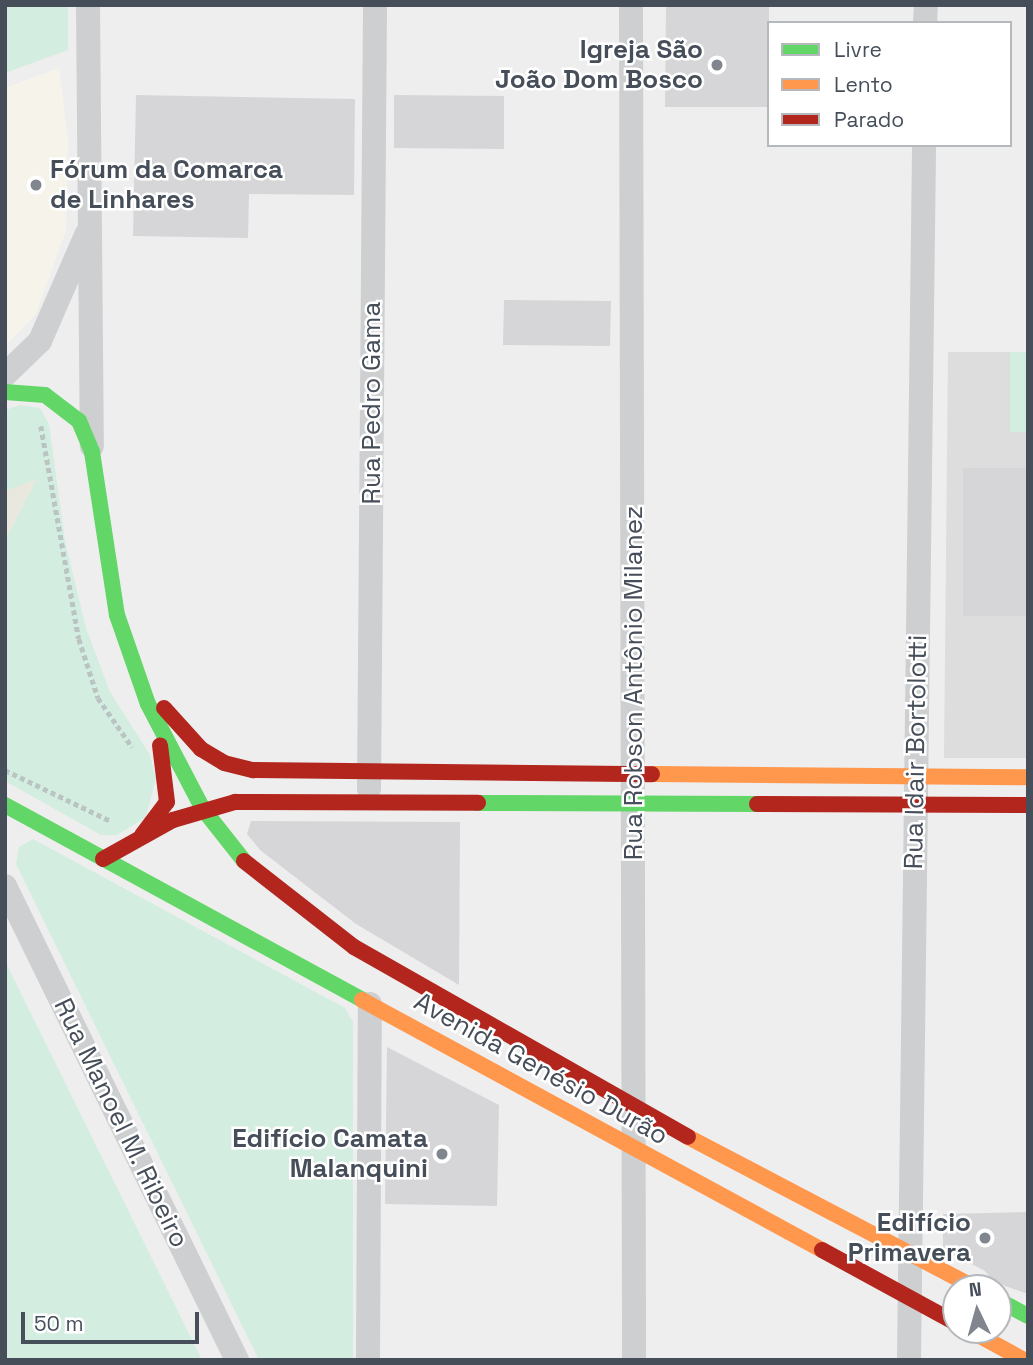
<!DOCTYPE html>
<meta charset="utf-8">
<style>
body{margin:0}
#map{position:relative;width:1033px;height:1365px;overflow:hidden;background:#efeeee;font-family:"Space Grotesk",sans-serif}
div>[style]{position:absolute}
.commercial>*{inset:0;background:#f6f4ea}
.education>*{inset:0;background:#ddddde}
.green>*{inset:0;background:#d3ede1}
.sand>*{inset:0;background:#e9e8df}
.building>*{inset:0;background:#d6d6d8}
.path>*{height:4.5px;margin-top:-2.25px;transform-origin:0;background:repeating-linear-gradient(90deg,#b9c4c3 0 5px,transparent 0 8.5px)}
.street>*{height:24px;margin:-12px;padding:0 12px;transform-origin:12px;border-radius:12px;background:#cdcfd1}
.fast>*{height:16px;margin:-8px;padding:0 8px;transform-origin:8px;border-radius:8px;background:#63d668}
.slow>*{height:16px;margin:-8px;padding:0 8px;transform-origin:8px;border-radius:8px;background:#ff974d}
.jam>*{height:16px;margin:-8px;padding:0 8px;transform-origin:8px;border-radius:8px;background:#b3261e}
.dots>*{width:19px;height:19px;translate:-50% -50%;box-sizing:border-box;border:4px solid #fff;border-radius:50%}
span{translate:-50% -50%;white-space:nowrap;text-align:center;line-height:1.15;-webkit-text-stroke:5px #fff;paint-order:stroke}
.poi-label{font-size:26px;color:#464e5a;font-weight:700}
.right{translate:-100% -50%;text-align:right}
.left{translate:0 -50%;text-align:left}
.street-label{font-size:26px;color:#464e5a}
.frame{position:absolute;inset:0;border:7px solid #464e5a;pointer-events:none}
.legend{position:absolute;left:767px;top:21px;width:245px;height:126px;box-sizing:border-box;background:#fff;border:2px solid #b5b8bd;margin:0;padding:9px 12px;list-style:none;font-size:21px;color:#464e5a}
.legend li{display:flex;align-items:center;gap:14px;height:35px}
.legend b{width:35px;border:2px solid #b5b8bd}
.north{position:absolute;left:942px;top:1274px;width:70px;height:70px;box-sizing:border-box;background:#fff;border:2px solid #b5b8bd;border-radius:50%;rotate:355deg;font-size:19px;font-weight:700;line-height:28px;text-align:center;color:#464e5a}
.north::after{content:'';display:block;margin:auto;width:24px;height:32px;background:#81868e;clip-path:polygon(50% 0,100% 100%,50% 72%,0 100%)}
.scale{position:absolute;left:21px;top:1312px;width:178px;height:32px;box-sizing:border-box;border:4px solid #464e5a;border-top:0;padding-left:9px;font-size:21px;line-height:24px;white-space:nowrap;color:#464e5a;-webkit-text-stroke:5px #fff;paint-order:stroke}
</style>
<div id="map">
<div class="commercial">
<i style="clip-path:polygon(59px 68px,68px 140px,66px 230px,36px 314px,5px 346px,5px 88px)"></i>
</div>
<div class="education">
<i style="clip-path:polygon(948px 352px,1028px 352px,1028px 758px,944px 758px)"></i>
</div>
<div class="green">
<i style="clip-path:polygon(5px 5px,68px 5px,68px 50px,5px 73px)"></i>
<i style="clip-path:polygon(1010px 352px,1028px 352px,1028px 432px,1010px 432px)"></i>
<i style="clip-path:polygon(20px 405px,40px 408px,49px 424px,65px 541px,86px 628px,110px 692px,150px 755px,156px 778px,146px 817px,117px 835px,101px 835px,5px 781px,5px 410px)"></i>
<i style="clip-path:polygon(33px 839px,345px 1008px,353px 1022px,353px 1360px,259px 1360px,16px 864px,19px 847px)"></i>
<i style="clip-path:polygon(5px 961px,202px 1360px,5px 1360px)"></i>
</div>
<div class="sand">
<i style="clip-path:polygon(37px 479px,5px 541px,5px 491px)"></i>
</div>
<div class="building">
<i style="clip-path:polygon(666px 5px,769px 5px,769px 107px,665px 107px)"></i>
<i style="clip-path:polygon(136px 95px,355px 99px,354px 195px,249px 194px,248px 238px,133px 236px)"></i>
<i style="clip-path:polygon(394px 95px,504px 96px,504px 149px,394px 148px)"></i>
<i style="clip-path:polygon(504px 300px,611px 301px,610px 346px,503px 345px)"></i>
<i style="clip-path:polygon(963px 468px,1028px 468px,1028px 616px,963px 616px)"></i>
<i style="clip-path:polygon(251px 821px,460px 822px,459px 985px,356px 924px,260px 850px,247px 834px)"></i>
<i style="clip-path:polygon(387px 1047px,499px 1105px,497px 1206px,385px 1204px)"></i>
<i style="clip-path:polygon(1028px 1212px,1028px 1294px,994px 1282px,985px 1271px,943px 1249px,943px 1214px)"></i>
</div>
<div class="path">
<i style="left:41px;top:426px;width:216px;rotate:79.9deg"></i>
<i style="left:79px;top:639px;width:62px;rotate:72.1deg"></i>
<i style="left:98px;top:698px;width:60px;rotate:55.2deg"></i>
<i style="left:5px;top:770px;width:118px;rotate:25.7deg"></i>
</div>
<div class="street">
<i style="left:88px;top:5px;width:441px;rotate:89.5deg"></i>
<i style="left:631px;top:5px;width:1355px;rotate:89.87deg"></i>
<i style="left:925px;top:23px;width:18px;rotate:-87deg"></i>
<i style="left:5px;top:375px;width:49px;rotate:-44.2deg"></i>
<i style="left:40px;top:341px;width:116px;rotate:-66.5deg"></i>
<i style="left:369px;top:789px;width:784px;rotate:-89.56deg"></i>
<i style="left:5px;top:886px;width:528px;rotate:63.92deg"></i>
<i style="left:368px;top:1360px;width:356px;rotate:-89.7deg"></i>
<i style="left:909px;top:1360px;width:1215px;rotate:-89.29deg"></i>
</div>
<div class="fast">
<i style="left:5px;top:392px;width:40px;rotate:4.3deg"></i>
<i style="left:45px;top:395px;width:43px;rotate:37.4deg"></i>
<i style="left:79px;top:421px;width:34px;rotate:67deg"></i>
<i style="left:92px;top:452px;width:165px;rotate:81.3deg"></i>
<i style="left:117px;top:615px;width:94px;rotate:70.8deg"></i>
<i style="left:148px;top:704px;width:119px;rotate:62.4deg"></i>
<i style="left:203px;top:809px;width:66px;rotate:51.7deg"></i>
<i style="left:478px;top:803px;width:279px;rotate:0.2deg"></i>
<i style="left:5px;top:805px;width:407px;rotate:28.6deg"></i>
<i style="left:998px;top:1300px;width:34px;rotate:28deg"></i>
</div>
<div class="slow">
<i style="left:652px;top:774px;width:376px;rotate:0.5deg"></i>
<i style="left:362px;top:1000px;width:524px;rotate:28.52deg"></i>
<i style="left:688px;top:1137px;width:325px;rotate:27.7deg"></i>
<i style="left:969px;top:1330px;width:63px;rotate:28.6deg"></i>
</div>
<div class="jam">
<i style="left:164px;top:708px;width:55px;rotate:47.9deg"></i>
<i style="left:201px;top:749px;width:27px;rotate:31deg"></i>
<i style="left:224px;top:763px;width:30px;rotate:14deg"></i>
<i style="left:253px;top:770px;width:399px;rotate:0.6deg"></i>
<i style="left:757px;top:804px;width:271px;rotate:0.2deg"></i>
<i style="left:142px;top:835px;width:41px;rotate:-52.9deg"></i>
<i style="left:167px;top:802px;width:57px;rotate:-97deg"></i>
<i style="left:103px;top:859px;width:80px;rotate:-29.1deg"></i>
<i style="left:173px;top:820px;width:65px;rotate:-16.2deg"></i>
<i style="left:235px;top:802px;width:243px;rotate:0.2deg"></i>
<i style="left:244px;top:861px;width:140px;rotate:38deg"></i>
<i style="left:354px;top:947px;width:384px;rotate:29.6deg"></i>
<i style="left:822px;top:1250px;width:153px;rotate:28.6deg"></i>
</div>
<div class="dots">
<i style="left:717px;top:65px;background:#81868e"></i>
<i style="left:36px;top:185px;background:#81868e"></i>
<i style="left:442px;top:1154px;background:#81868e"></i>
<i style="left:985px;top:1238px;background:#81868e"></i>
</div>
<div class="poi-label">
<span class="right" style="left:703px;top:65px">Igreja São<br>João Dom Bosco</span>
<span class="left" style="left:50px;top:185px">Fórum da Comarca<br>de Linhares</span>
<span class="right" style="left:428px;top:1154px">Edifício Camata<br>Malanquini</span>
<span class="right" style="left:971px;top:1238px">Edifício<br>Primavera</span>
</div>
<div class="street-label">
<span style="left:372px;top:403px;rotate:-90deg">Rua Pedro Gama</span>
<span style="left:634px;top:683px;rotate:-90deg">Rua Robson Antônio Milanez</span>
<span style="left:916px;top:752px;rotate:-89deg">Rua Idair Bortolotti</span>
<span style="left:541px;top:1069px;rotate:29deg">Avenida Genésio Durão</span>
<span style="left:121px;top:1123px;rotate:64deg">Rua Manoel M. Ribeiro</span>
</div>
<div class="frame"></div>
<ul class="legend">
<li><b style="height:9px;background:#63d668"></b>Livre</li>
<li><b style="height:9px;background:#ff974d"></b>Lento</li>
<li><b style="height:9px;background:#b3261e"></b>Parado</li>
</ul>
<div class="north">N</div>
<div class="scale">50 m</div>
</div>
